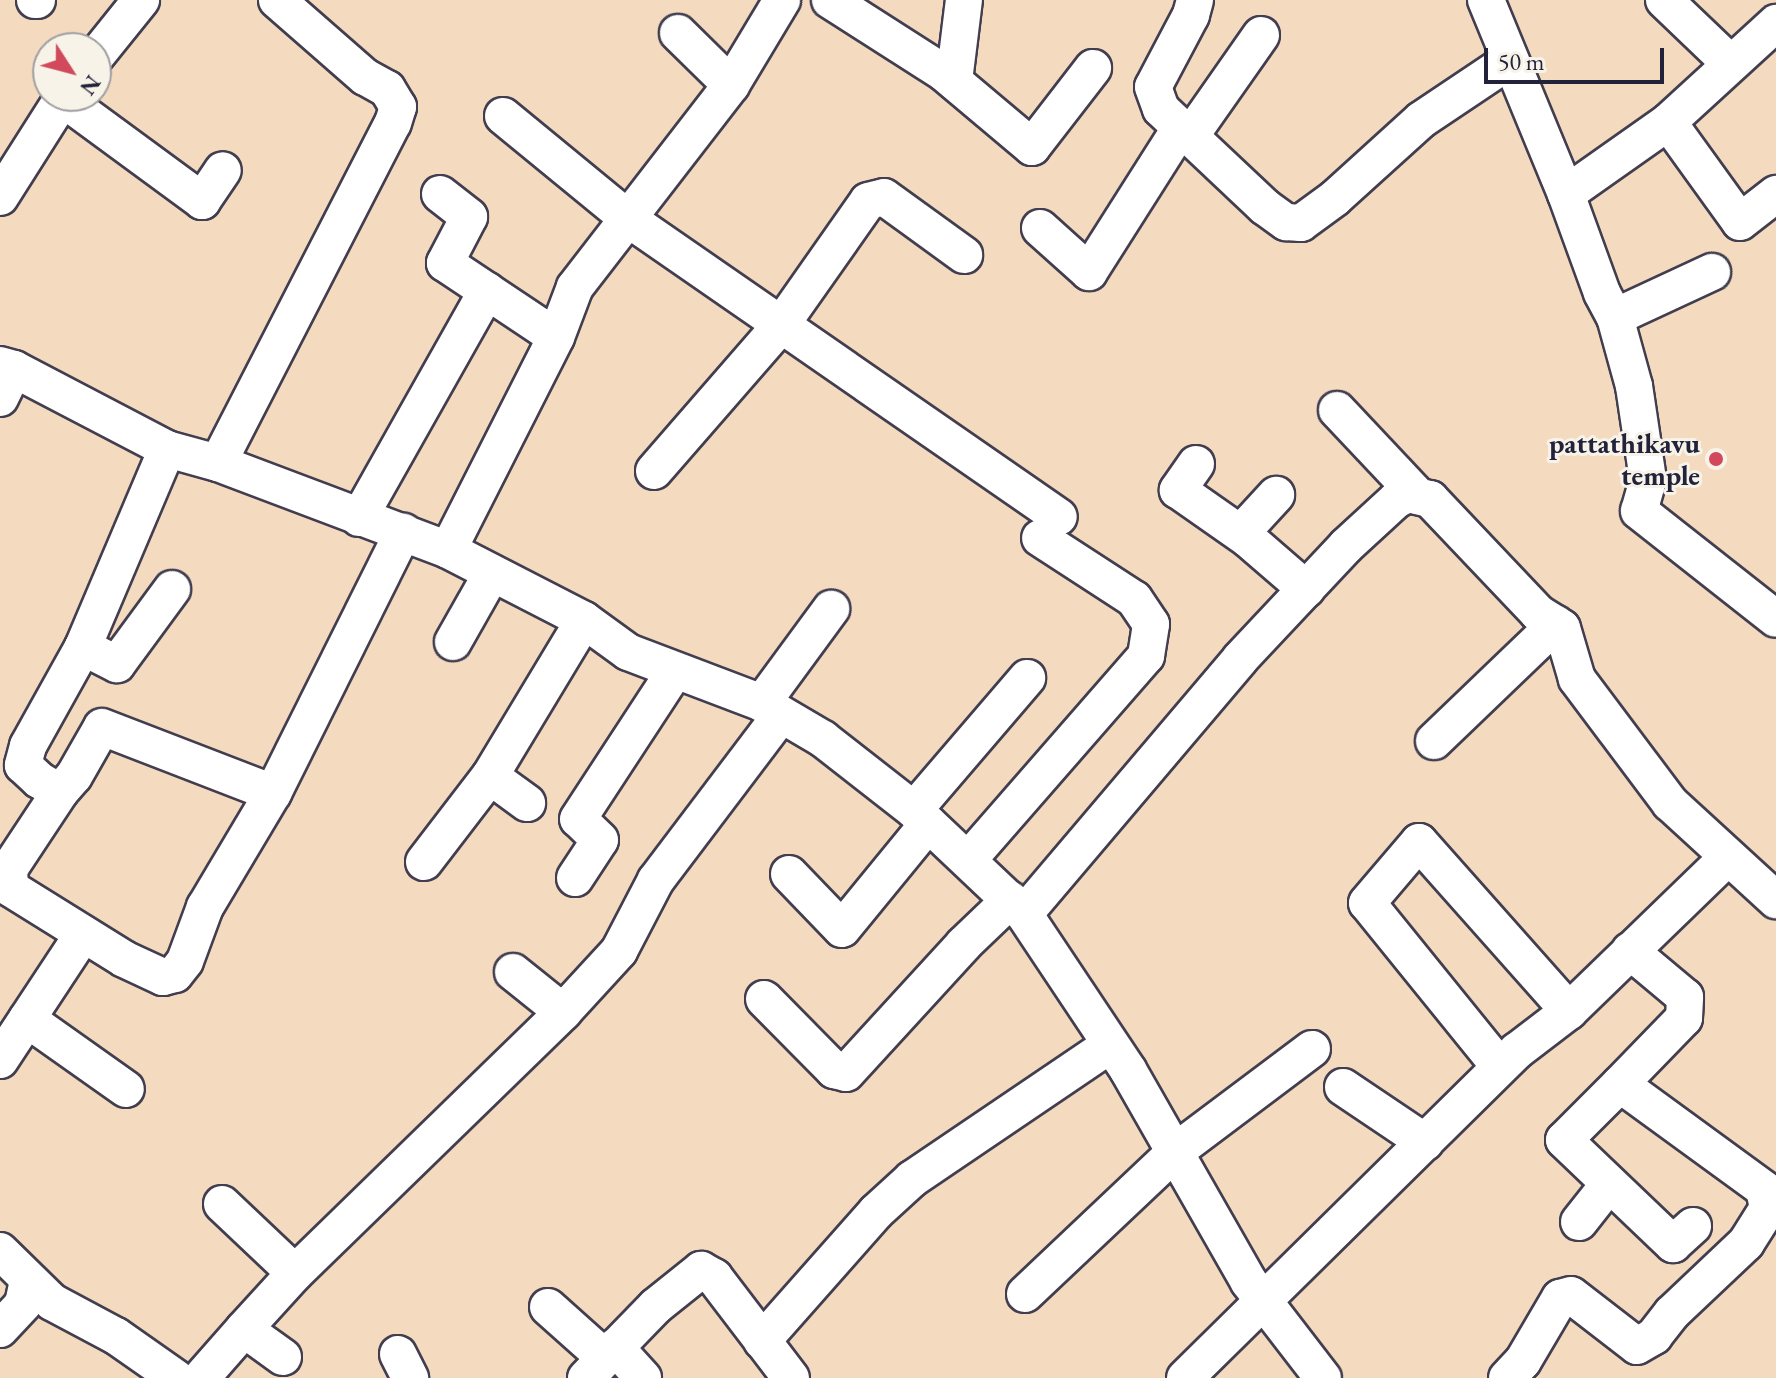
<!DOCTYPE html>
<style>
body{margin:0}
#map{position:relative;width:1776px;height:1378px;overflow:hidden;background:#f4dbbf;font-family:"EB Garamond",serif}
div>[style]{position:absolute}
.roads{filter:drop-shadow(2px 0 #423e4f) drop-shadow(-2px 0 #423e4f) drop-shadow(0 2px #423e4f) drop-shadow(0 -2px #423e4f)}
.minor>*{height:36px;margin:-18px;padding:0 18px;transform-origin:18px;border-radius:18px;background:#fff}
.dots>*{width:22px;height:22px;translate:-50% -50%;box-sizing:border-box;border:4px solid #f7f3e8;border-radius:50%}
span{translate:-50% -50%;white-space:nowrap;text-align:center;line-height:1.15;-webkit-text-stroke:6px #f7f3e8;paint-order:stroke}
.poi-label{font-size:28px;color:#22223b;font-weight:700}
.right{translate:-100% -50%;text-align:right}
.north{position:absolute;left:32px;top:32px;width:80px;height:80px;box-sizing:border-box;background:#f7f3e8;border:2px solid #a29fa3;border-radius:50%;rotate:126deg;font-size:22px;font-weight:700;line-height:32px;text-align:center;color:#22223b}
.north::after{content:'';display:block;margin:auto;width:28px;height:36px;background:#d1495b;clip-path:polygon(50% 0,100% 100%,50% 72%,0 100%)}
.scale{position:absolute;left:1484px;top:48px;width:180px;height:36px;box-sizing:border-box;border:4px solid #22223b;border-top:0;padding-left:10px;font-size:24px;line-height:28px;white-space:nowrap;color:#22223b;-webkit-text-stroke:6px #f7f3e8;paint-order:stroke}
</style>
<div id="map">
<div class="roads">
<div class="minor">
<i style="left:35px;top:0;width:2px"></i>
<i style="left:830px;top:0;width:135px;rotate:32.6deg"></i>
<i style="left:944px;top:73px;width:115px;rotate:40.1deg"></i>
<i style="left:1032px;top:147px;width:100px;rotate:-52.3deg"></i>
<i style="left:1195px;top:0;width:16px;rotate:105deg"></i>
<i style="left:1191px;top:15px;width:81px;rotate:117.8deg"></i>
<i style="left:1153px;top:87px;width:23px;rotate:70deg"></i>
<i style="left:1161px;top:109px;width:143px;rotate:43.3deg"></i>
<i style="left:1265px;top:207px;width:26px;rotate:36deg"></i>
<i style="left:1286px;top:222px;width:15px;rotate:4deg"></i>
<i style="left:1301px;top:223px;width:42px;rotate:-36.3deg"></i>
<i style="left:1335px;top:198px;width:116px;rotate:-42.2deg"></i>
<i style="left:1421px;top:120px;width:106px;rotate:-33.8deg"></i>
<i style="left:1486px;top:0;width:210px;rotate:67.6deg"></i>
<i style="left:1566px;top:194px;width:105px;rotate:70deg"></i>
<i style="left:1602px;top:293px;width:27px;rotate:62deg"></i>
<i style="left:1615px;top:317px;width:72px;rotate:74.6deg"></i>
<i style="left:1634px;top:386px;width:95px;rotate:81.5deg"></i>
<i style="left:1648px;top:480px;width:32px;rotate:106deg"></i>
<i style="left:1639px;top:511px;width:174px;rotate:38.2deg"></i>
<i style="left:1664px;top:0;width:91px;rotate:43.7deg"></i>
<i style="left:678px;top:33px;width:74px;rotate:44.5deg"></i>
<i style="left:96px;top:56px;width:72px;rotate:-51.2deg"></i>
<i style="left:954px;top:81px;width:82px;rotate:-83deg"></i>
<i style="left:62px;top:98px;width:174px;rotate:36.3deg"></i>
<i style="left:202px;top:201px;width:37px;rotate:-56deg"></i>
<i style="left:503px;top:116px;width:161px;rotate:39.4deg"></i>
<i style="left:627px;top:218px;width:525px;rotate:34.69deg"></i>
<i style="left:1668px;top:122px;width:123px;rotate:54.2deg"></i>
<i style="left:1740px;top:222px;width:46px;rotate:-37.9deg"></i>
<i style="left:1191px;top:135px;width:122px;rotate:-55deg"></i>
<i style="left:440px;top:194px;width:37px;rotate:38deg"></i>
<i style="left:469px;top:217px;width:52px;rotate:117.6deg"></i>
<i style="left:445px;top:263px;width:133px;rotate:33.7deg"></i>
<i style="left:1566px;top:194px;width:125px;rotate:-35.2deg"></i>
<i style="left:1668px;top:122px;width:147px;rotate:-42.5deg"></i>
<i style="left:0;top:197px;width:120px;rotate:-57.6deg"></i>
<i style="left:1040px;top:228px;width:66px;rotate:41.9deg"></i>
<i style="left:1089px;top:272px;width:172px;rotate:-57.6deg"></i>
<i style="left:1615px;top:317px;width:107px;rotate:-24.9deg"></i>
<i style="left:0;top:365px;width:15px;rotate:16deg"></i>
<i style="left:14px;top:369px;width:173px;rotate:27.6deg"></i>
<i style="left:167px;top:449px;width:53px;rotate:15.4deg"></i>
<i style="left:218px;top:463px;width:246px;rotate:20.7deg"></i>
<i style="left:448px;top:550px;width:153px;rotate:27.2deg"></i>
<i style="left:584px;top:620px;width:54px;rotate:36deg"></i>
<i style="left:628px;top:652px;width:143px;rotate:20.8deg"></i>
<i style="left:762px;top:703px;width:71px;rotate:30.5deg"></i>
<i style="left:823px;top:739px;width:115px;rotate:38deg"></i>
<i style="left:914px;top:810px;width:151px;rotate:43.4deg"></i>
<i style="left:1024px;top:914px;width:187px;rotate:56.3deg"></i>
<i style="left:1128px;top:1070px;width:244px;rotate:60.3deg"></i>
<i style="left:1249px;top:1282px;width:121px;rotate:52.4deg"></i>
<i style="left:0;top:398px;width:32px;rotate:-64deg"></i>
<i style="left:1337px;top:410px;width:118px;rotate:46.7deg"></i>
<i style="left:167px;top:449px;width:215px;rotate:113deg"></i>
<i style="left:83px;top:647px;width:113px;rotate:119.1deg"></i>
<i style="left:28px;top:746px;width:20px;rotate:105deg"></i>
<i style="left:23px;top:765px;width:22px;rotate:43deg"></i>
<i style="left:39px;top:780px;width:24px;rotate:30deg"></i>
<i style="left:60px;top:792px;width:92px;rotate:123.5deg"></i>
<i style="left:9px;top:869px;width:19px;rotate:87deg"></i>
<i style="left:10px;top:888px;width:134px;rotate:31.9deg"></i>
<i style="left:124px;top:959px;width:43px;rotate:24.8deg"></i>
<i style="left:163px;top:977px;width:12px;rotate:-14deg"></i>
<i style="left:175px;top:974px;width:16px;rotate:-52deg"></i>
<i style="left:185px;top:961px;width:58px;rotate:-69.7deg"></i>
<i style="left:205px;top:907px;width:133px;rotate:-59.2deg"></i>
<i style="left:273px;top:793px;width:292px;rotate:-63.5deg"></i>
<i style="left:218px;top:463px;width:382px;rotate:-62.8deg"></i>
<i style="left:393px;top:123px;width:17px;rotate:-73deg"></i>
<i style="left:398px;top:107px;width:21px;rotate:-121deg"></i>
<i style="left:387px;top:89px;width:25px;rotate:-151deg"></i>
<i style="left:365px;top:77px;width:117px;rotate:-138.8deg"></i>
<i style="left:1196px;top:464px;width:32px;rotate:125deg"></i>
<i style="left:1178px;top:490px;width:85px;rotate:35deg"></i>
<i style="left:1248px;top:539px;width:77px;rotate:40.8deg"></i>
<i style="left:654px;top:471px;width:194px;rotate:-49deg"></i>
<i style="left:781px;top:325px;width:151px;rotate:-54.9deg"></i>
<i style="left:868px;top:201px;width:16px;rotate:-14deg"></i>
<i style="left:884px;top:197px;width:99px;rotate:35.9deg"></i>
<i style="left:359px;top:518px;width:261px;rotate:-60.6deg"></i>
<i style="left:1241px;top:533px;width:52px;rotate:-47.4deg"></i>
<i style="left:448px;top:550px;width:239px;rotate:-63.1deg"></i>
<i style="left:556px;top:337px;width:53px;rotate:-69.2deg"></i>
<i style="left:575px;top:287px;width:255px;rotate:-52.3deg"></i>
<i style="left:731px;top:85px;width:99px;rotate:-59deg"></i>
<i style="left:453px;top:642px;width:79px;rotate:-60.5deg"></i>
<i style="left:83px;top:647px;width:38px;rotate:27deg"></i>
<i style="left:117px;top:664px;width:93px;rotate:-53.7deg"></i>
<i style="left:762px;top:703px;width:117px;rotate:-53.7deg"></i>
<i style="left:1434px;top:741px;width:169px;rotate:-43.8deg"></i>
<i style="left:490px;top:776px;width:46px;rotate:36.1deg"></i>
<i style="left:60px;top:792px;width:21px;rotate:-49deg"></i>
<i style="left:74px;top:776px;width:56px;rotate:-60.3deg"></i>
<i style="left:102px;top:727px;width:183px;rotate:21.1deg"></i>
<i style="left:914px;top:810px;width:174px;rotate:-49.4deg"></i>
<i style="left:968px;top:860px;width:271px;rotate:-48.9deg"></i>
<i style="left:1146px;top:656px;width:32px;rotate:-81deg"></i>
<i style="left:1151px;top:624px;width:30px;rotate:-124deg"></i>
<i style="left:1134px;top:599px;width:112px;rotate:-147deg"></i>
<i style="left:424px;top:862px;width:108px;rotate:-52.5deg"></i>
<i style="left:490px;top:776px;width:182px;rotate:-58.9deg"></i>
<i style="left:789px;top:874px;width:76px;rotate:46.1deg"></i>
<i style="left:842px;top:929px;width:136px;rotate:-50.7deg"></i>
<i style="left:575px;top:878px;width:45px;rotate:-56.7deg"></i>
<i style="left:600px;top:840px;width:30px;rotate:-136deg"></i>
<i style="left:578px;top:819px;width:177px;rotate:-56.8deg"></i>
<i style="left:1024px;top:914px;width:334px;rotate:-49.7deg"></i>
<i style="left:1240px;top:659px;width:155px;rotate:-46.8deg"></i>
<i style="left:1346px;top:546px;width:68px;rotate:-42.6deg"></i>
<i style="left:1396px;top:500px;width:13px;rotate:-27deg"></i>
<i style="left:1408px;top:494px;width:23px;rotate:13deg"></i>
<i style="left:1430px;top:499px;width:157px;rotate:46.5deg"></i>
<i style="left:1538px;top:613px;width:28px;rotate:32deg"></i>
<i style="left:1562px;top:628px;width:53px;rotate:73.6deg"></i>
<i style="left:1577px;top:679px;width:155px;rotate:53.1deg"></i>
<i style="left:1670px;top:803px;width:144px;rotate:42.5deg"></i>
<i style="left:513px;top:972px;width:64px;rotate:38.7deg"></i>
<i style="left:764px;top:999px;width:100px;rotate:45.4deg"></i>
<i style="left:834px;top:1070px;width:12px;rotate:14deg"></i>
<i style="left:846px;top:1073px;width:175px;rotate:-47.5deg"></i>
<i style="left:964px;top:944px;width:64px;rotate:-43.7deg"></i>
<i style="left:27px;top:1019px;width:121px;rotate:35.3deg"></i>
<i style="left:0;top:1060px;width:151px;rotate:-56.6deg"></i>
<i style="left:1500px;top:1067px;width:211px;rotate:-129deg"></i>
<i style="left:1367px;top:903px;width:80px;rotate:-49.6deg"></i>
<i style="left:1419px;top:842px;width:226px;rotate:48.4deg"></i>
<i style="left:1620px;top:1084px;width:79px;rotate:135deg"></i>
<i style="left:1564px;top:1140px;width:151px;rotate:43.7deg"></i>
<i style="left:1673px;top:1244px;width:27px;rotate:-42deg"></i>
<i style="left:1343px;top:1087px;width:99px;rotate:33.9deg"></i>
<i style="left:222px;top:1204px;width:100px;rotate:43.4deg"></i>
<i style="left:295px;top:1273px;width:76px;rotate:132.3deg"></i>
<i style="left:1579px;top:1222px;width:48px;rotate:-51.7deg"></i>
<i style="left:0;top:1251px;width:73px;rotate:44.4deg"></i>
<i style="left:52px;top:1302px;width:72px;rotate:28deg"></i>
<i style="left:116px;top:1336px;width:73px;rotate:35deg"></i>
<i style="left:295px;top:1273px;width:374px;rotate:-44.2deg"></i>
<i style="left:563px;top:1012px;width:83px;rotate:-47.4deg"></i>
<i style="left:619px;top:951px;width:80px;rotate:-62.5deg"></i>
<i style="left:656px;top:880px;width:207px;rotate:-52.9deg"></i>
<i style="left:1025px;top:1294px;width:208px;rotate:-43.4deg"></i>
<i style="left:1176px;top:1151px;width:170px;rotate:-36.9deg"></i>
<i style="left:548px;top:1307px;width:76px;rotate:41.8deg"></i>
<i style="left:0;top:1329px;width:34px;rotate:-47deg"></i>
<i style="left:23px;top:1304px;width:25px;rotate:-78deg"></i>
<i style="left:762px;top:1341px;width:172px;rotate:-48.5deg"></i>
<i style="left:876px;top:1212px;width:49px;rotate:-42.5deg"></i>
<i style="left:912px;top:1179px;width:239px;rotate:-34.1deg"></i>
<i style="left:615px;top:1347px;width:42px;rotate:47.9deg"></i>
<i style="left:398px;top:1354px;width:27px;rotate:63deg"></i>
<i style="left:201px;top:1378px;width:65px;rotate:-48.7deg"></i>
<i style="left:244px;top:1329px;width:48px;rotate:35.7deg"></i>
<i style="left:586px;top:1378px;width:100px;rotate:-45.8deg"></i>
<i style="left:656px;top:1306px;width:58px;rotate:-38.7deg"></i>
<i style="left:701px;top:1270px;width:15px;rotate:28deg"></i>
<i style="left:714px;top:1277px;width:127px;rotate:52.7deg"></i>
<i style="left:1185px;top:1378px;width:467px;rotate:-44.6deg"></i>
<i style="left:1518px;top:1050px;width:64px;rotate:-37.4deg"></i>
<i style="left:1569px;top:1011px;width:220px;rotate:-44.1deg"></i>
<i style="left:1507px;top:1378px;width:23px;rotate:-47deg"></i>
<i style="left:1523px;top:1361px;width:73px;rotate:-59.6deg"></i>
<i style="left:1560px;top:1298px;width:11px;rotate:-15deg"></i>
<i style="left:1571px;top:1295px;width:83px;rotate:37.7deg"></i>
<i style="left:1637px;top:1346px;width:20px;rotate:-30deg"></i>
<i style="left:1654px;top:1336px;width:29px;rotate:-52deg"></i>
<i style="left:1672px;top:1313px;width:102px;rotate:-43.4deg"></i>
<i style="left:1746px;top:1243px;width:41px;rotate:-57.8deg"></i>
<i style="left:1768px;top:1208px;width:19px;rotate:-102deg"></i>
<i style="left:1764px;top:1189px;width:178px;rotate:-143.9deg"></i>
<i style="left:1620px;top:1084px;width:92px;rotate:-45.9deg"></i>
<i style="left:1684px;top:1018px;width:21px;rotate:-87deg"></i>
<i style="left:1685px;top:997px;width:72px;rotate:-140.1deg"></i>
</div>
</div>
<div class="dots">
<i style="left:1716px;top:459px;background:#d1495b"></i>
</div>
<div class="poi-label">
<span class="right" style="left:1700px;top:459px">pattathikavu<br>temple</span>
</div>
<div class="north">N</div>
<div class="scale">50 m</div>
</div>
